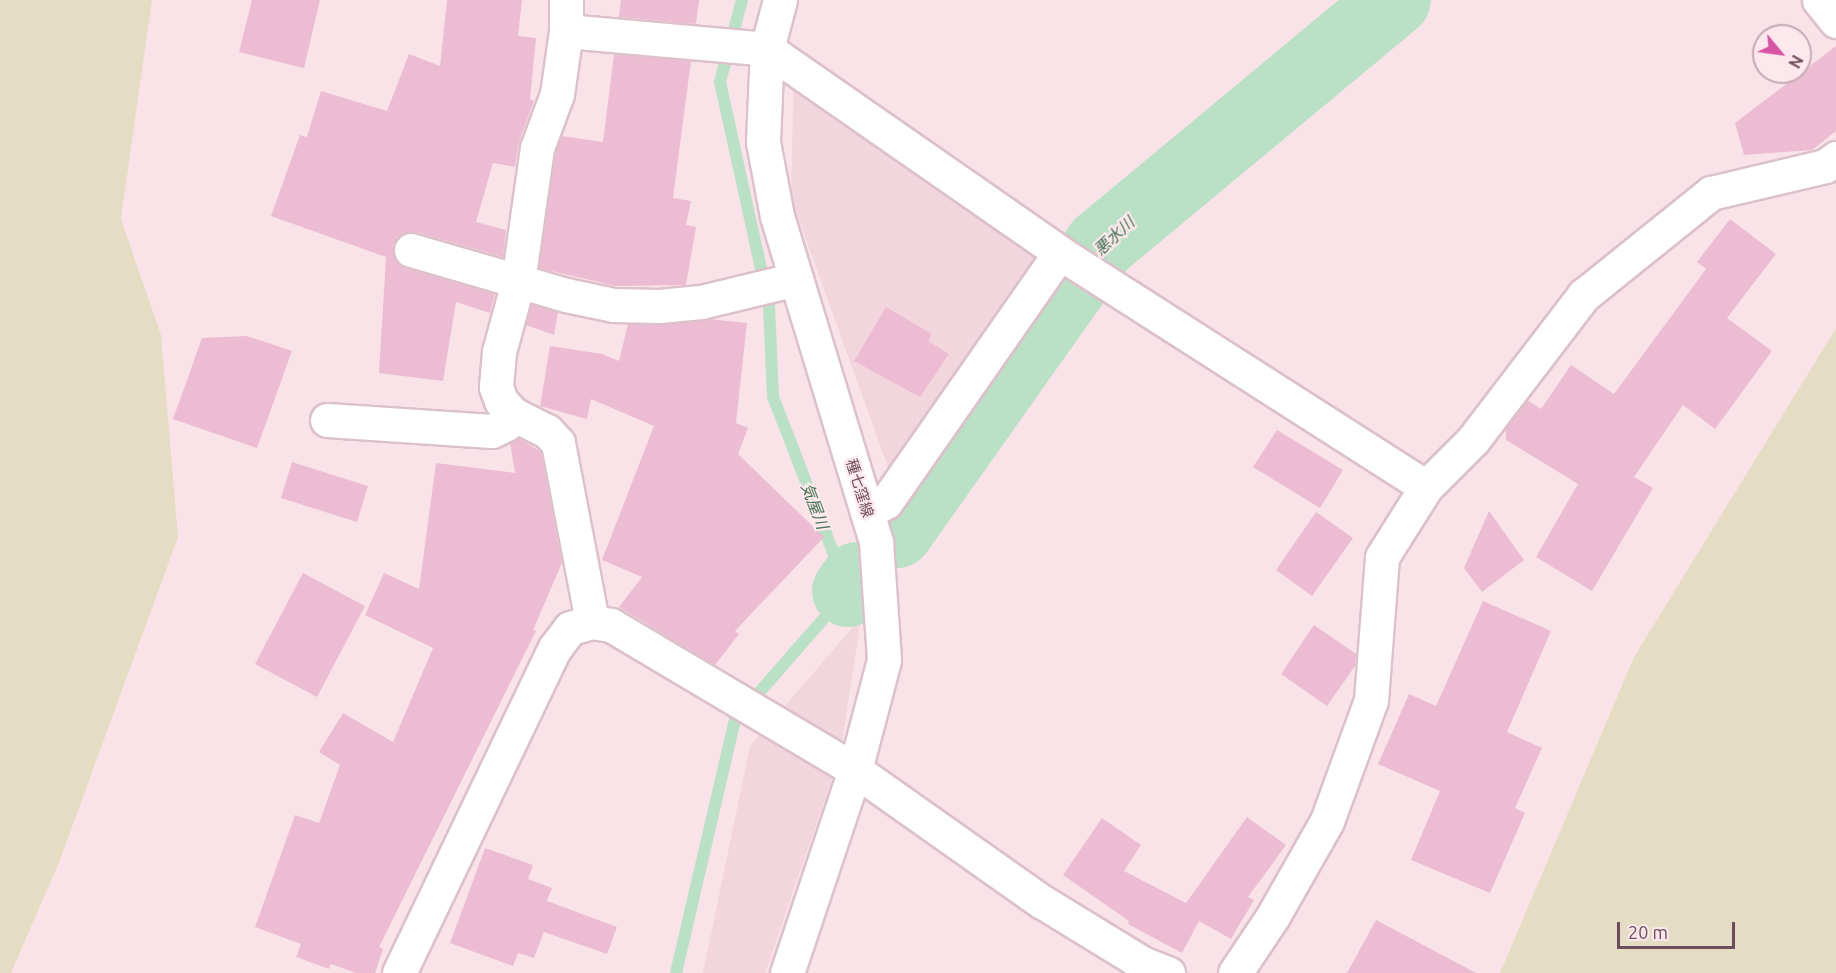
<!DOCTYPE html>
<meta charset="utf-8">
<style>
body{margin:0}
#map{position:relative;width:1836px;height:973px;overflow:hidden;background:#f9e3e8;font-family:Ubuntu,"Noto Sans JP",sans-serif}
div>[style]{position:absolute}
.residential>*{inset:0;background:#f2d5dd}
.green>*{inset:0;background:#e5ddc3}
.stream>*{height:12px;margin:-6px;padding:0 6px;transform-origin:6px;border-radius:6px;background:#bae0c5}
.river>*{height:72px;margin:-36px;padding:0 36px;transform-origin:36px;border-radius:36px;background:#bae0c5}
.building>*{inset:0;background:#ecbdd2}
.roads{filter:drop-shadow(2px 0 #dcc0ca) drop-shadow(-2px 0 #dcc0ca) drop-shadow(0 2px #dcc0ca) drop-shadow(0 -2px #dcc0ca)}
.minor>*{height:33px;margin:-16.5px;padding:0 16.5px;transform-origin:16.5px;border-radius:16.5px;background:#fff}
.secondary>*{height:33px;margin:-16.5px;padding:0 16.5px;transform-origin:16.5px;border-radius:16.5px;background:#fff}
span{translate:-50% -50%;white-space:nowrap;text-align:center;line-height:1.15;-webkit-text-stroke:4.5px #fde8ed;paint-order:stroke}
.street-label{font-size:15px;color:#6e4c5c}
.water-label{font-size:16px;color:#427252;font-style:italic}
.north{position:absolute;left:1752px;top:24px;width:60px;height:60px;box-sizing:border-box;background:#fde8ed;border:2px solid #c4aab3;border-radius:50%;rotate:119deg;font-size:16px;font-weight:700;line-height:24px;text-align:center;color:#6e4c5c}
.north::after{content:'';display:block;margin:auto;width:21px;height:27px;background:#d754a5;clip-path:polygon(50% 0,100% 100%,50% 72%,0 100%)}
.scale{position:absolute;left:1617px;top:922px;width:118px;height:27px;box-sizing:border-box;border:3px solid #6e4c5c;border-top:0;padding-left:8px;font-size:18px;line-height:21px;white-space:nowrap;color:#6e4c5c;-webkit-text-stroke:4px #fde8ed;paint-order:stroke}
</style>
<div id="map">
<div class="residential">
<i style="clip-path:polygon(794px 68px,1039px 258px,896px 489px,791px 198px)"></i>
<i style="clip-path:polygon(861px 618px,840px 756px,765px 973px,703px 973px,750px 746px)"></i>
</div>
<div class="green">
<i style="clip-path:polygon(0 0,152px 0,121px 219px,161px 335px,178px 537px,60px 860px,11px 973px,0 973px)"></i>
<i style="clip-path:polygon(1836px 328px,1836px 973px,1500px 973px,1634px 657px)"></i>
</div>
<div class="stream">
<i style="left:676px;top:973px;width:260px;rotate:-76.9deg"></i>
<i style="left:735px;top:720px;width:171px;rotate:-48.8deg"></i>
<i style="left:848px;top:591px;width:208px;rotate:-111.1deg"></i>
<i style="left:773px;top:397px;width:92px;rotate:-92.5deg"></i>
<i style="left:769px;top:305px;width:228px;rotate:-102.4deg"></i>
<i style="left:720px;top:82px;width:85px;rotate:-75deg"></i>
</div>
<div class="river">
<i style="left:897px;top:532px;width:352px;rotate:-54.7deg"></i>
<i style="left:1100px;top:245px;width:383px;rotate:-39.7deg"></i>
<i style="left:848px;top:591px;width:16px;rotate:-55deg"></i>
</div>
<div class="building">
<i style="clip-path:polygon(252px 0,320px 0,304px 68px,239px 52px)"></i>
<i style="clip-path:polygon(447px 0,522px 0,518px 36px,536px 38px,530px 99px,534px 101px,519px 142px,515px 167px,493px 163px,476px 222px,506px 230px,503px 257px,416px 232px,398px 236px,393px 245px,393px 255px,405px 268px,495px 294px,490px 313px,456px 302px,443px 381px,379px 373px,386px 257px,271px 216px,300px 135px,307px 137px,321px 91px,387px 111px,409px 54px,440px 66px)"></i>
<i style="clip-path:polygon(621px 0,699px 0,696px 24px,619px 17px)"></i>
<i style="clip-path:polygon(1836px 46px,1836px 131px,1812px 150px,1744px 155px,1735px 123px)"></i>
<i style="clip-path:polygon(614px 54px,691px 61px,673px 198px,691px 201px,686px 225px,696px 227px,686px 285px,615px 286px,539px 268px,555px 153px,562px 136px,603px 142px)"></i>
<i style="clip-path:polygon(1730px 219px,1776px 254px,1727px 318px,1772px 351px,1715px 429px,1683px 405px,1634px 477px,1653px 488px,1592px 591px,1536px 557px,1578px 484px,1506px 440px,1506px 428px,1527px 400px,1541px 409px,1571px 365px,1614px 394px,1706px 269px,1697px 262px)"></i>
<i style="clip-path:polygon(531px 304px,558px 312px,554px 335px,526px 325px)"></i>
<i style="clip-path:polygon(886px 307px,932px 334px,928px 341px,949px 354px,920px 397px,854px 361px)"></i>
<i style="clip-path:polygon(709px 319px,747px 323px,736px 423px,748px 428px,738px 454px,824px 537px,735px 631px,739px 634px,715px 665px,619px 607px,642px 577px,602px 560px,654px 426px,591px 399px,587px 419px,540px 406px,550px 346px,602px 354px,619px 361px,628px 324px)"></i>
<i style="clip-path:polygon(247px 336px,292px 351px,257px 448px,173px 419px,202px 338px)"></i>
<i style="clip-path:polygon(1277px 430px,1343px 470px,1320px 508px,1253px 467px)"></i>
<i style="clip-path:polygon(518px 438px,541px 452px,562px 563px,533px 630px,536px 631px,379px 947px,383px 949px,375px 973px,356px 973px,331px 964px,329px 969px,296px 957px,301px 944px,255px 927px,295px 815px,319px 823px,340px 765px,319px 752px,343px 713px,393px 742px,433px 648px,365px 615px,384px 573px,419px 589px,436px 463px,515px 473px,510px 443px)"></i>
<i style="clip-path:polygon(292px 462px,368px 486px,357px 522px,281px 498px)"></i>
<i style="clip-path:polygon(1489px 511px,1524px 560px,1482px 592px,1464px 568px)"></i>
<i style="clip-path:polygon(1316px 512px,1353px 538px,1312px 596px,1276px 570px)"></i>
<i style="clip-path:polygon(303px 573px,365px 606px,317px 697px,255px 664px)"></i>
<i style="clip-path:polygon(1483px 601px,1551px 631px,1507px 732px,1542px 748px,1515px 808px,1525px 813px,1490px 893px,1411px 860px,1440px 791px,1378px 764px,1409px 694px,1436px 706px)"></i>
<i style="clip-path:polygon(1314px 625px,1356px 654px,1355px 666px,1327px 706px,1281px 674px)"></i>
<i style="clip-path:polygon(1247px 817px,1286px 845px,1248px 897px,1254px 900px,1231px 939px,1199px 921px,1182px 953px,1128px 924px,1129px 921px,1063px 875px,1102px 818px,1141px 845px,1124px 871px,1186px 903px)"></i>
<i style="clip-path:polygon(485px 848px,533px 865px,528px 879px,552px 888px,547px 901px,617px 927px,607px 954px,544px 932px,534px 958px,518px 953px,513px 966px,450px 943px)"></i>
<i style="clip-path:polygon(1376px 920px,1476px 973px,1347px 973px)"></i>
</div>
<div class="roads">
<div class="minor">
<i style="left:566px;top:0;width:31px;rotate:90deg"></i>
<i style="left:566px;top:31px;width:64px;rotate:98.1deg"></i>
<i style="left:557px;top:94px;width:58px;rotate:110.3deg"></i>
<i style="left:537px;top:148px;width:135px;rotate:98.1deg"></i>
<i style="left:518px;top:282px;width:73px;rotate:105.2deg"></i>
<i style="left:499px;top:352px;width:35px;rotate:95deg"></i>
<i style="left:496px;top:387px;width:15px;rotate:70deg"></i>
<i style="left:501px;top:401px;width:18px;rotate:47deg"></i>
<i style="left:513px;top:414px;width:38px;rotate:27deg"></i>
<i style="left:547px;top:431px;width:16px;rotate:47deg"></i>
<i style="left:558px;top:443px;width:182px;rotate:79.2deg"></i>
<i style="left:1819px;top:0;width:27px;rotate:51deg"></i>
<i style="left:566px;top:31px;width:202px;rotate:5.1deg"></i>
<i style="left:767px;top:49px;width:357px;rotate:34.8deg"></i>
<i style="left:1060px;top:253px;width:434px;rotate:32.6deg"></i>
<i style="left:411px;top:250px;width:161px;rotate:16.2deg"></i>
<i style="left:566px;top:295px;width:48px;rotate:12deg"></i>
<i style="left:613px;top:305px;width:46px;rotate:1.2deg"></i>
<i style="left:659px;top:306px;width:42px;rotate:-5.4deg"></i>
<i style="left:701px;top:302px;width:98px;rotate:-13.6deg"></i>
<i style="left:327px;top:420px;width:165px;rotate:3.8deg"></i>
<i style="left:492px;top:431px;width:16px;rotate:-27deg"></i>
<i style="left:506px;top:424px;width:12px;rotate:-55deg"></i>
<i style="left:867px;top:512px;width:21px;rotate:-28deg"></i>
<i style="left:886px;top:502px;width:304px;rotate:-55.1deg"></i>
<i style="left:399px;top:973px;width:361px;rotate:-64.4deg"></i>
<i style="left:555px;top:648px;width:25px;rotate:-53deg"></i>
<i style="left:570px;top:628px;width:23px;rotate:-15deg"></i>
<i style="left:592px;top:622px;width:19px;rotate:9deg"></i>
<i style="left:611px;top:625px;width:284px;rotate:30.7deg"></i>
<i style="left:855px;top:770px;width:228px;rotate:35.2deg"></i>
<i style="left:1041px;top:901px;width:121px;rotate:31.5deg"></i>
<i style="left:1144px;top:964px;width:26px;rotate:21deg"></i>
<i style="left:1235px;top:973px;width:69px;rotate:-56.3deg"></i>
<i style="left:1273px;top:916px;width:109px;rotate:-60.4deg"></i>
<i style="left:1327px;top:821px;width:129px;rotate:-70deg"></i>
<i style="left:1371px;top:700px;width:143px;rotate:-85.6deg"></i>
<i style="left:1382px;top:557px;width:83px;rotate:-57.8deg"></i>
<i style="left:1426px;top:487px;width:66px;rotate:-45deg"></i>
<i style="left:1473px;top:440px;width:183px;rotate:-52.6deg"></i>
<i style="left:1584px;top:295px;width:163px;rotate:-38.8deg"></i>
<i style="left:1711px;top:193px;width:117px;rotate:-13.3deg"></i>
<i style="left:1825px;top:166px;width:14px;rotate:-36deg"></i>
</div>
<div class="secondary">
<i style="left:780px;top:0;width:51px;rotate:104.9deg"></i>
<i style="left:767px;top:49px;width:93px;rotate:92.5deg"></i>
<i style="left:763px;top:142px;width:75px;rotate:79.3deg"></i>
<i style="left:777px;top:216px;width:341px;rotate:73.1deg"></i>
<i style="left:876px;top:542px;width:118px;rotate:86.1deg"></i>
<i style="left:884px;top:660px;width:114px;rotate:104.8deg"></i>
<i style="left:855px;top:770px;width:214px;rotate:108.5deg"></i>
</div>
</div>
<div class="street-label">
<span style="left:860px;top:488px;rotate:73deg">種七窪線</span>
</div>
<div class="water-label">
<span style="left:1114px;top:236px;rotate:-43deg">悪水川</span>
<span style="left:815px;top:506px;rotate:69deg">気屋川</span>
</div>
<div class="north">N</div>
<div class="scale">20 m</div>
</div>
